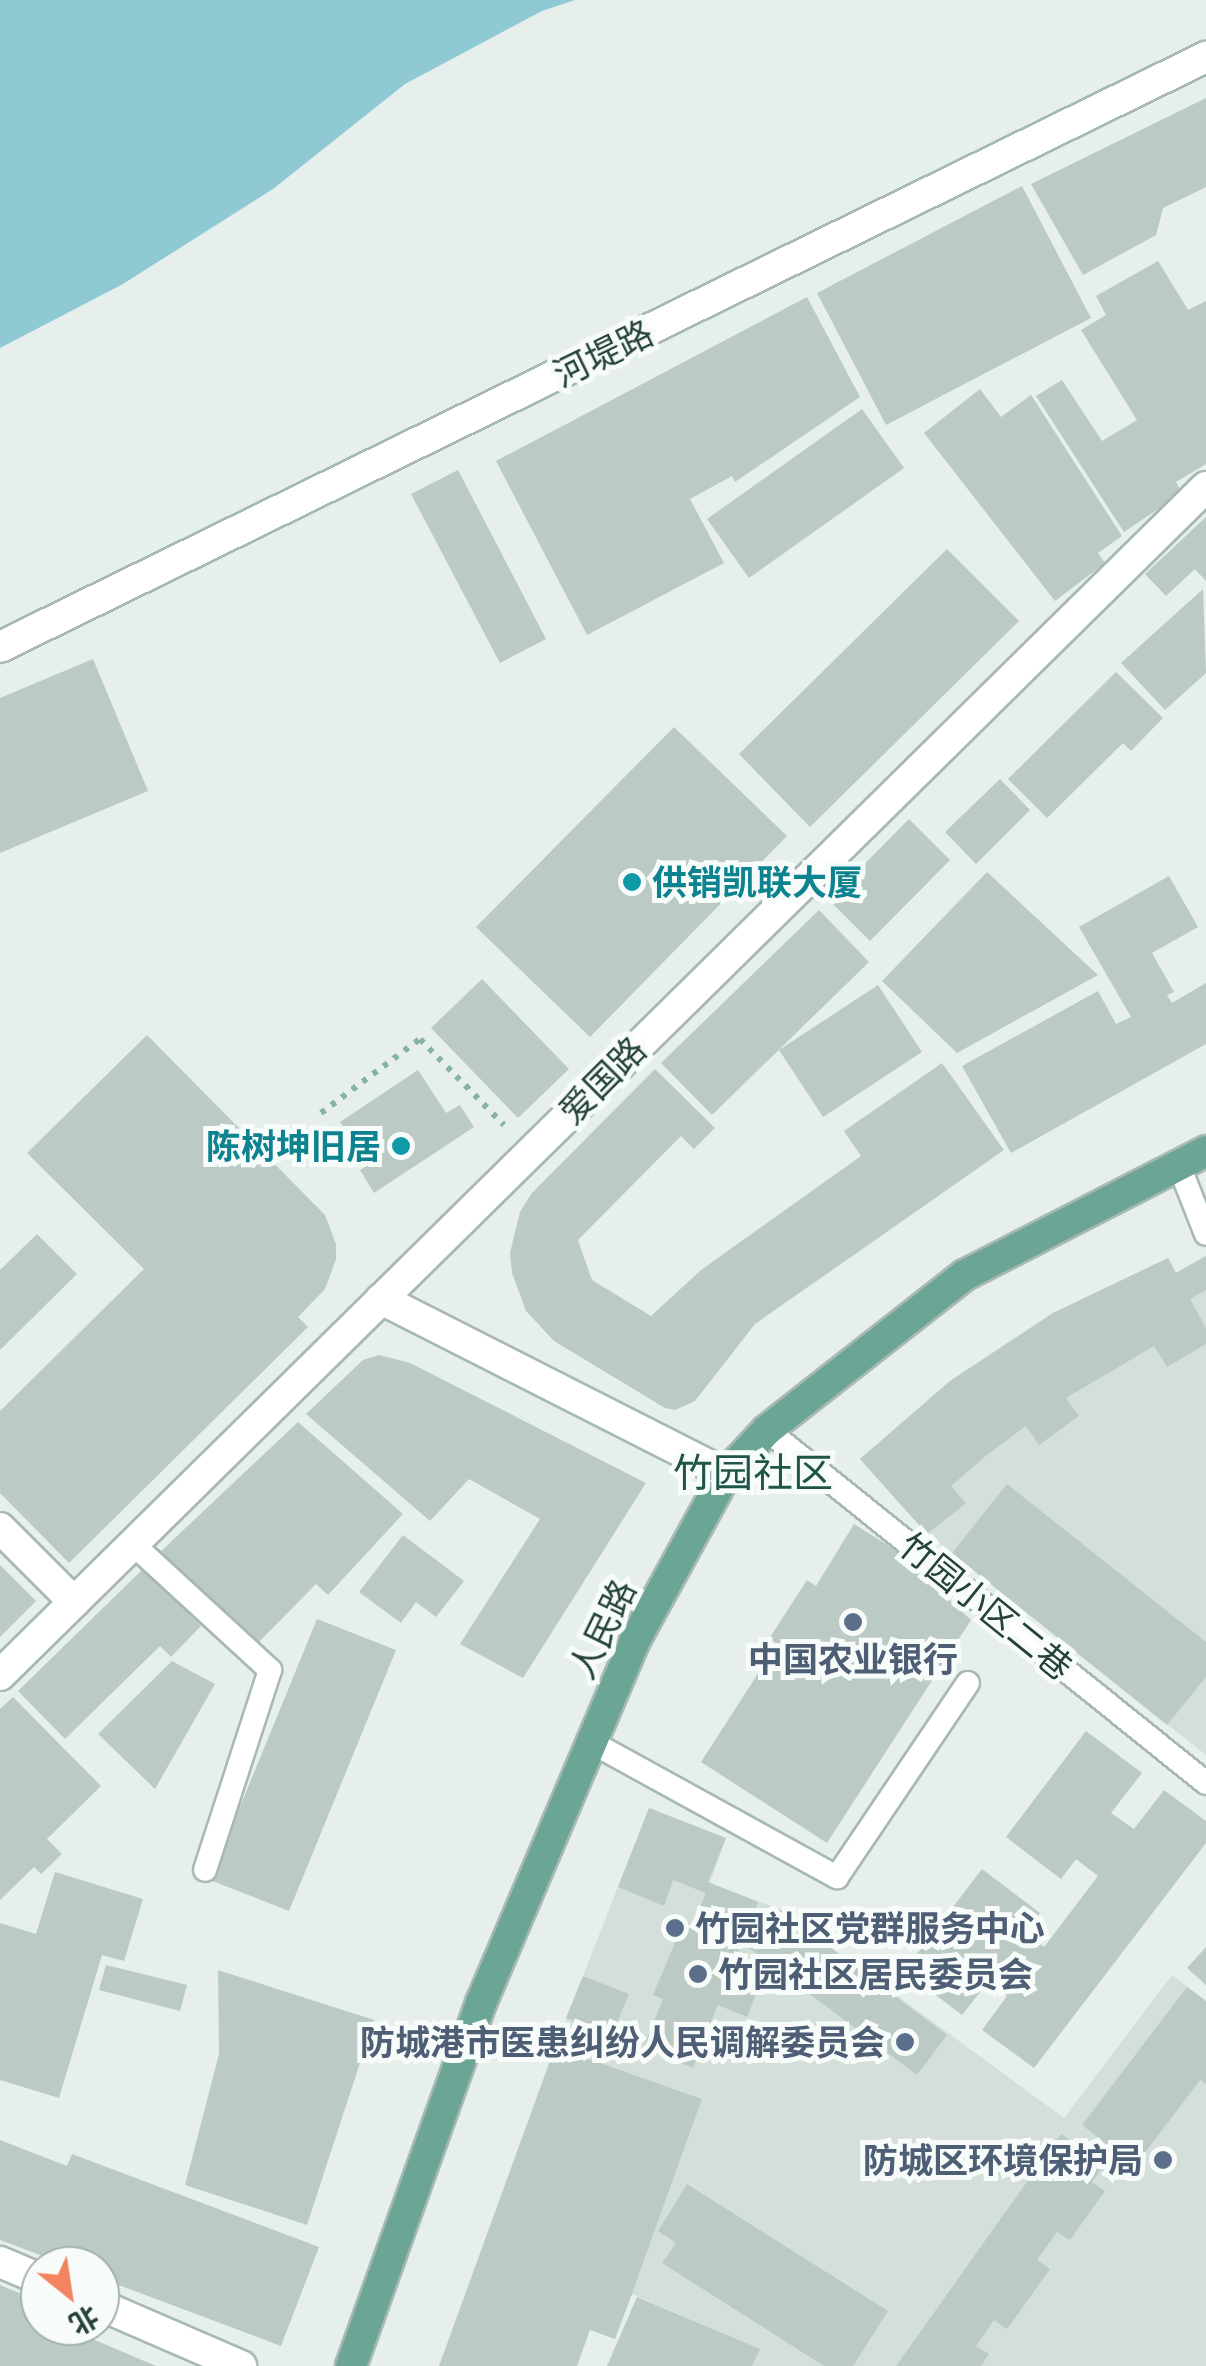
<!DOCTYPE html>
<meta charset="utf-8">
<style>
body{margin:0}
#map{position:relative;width:1206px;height:2366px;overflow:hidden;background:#e6efeb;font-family:Mulish,"Noto Sans SC",sans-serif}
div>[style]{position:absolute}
.built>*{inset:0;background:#d4dfda}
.water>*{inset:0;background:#8ec9d4}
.building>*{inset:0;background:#bbcac4}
.path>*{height:6px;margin-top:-3px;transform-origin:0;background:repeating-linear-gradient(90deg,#86b3a5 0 5px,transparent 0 13px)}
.roads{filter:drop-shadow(2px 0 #a8b8b2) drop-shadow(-2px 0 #a8b8b2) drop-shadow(0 2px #a8b8b2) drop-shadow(0 -2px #a8b8b2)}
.service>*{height:22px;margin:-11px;padding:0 11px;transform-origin:11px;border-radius:11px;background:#fff}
.minor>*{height:30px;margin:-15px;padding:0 15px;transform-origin:15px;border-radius:15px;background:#fff}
.primary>*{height:30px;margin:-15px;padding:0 15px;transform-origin:15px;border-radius:15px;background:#6aa596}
.dots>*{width:28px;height:28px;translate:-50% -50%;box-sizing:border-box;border:5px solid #f7fbf9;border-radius:50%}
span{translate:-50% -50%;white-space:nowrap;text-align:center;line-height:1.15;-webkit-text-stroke:10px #f7fbf9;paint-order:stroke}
.street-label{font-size:35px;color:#24423a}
.culture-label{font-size:35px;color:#0d838f;font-weight:700}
.left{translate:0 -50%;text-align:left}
.right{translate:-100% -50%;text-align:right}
.service-label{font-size:35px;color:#4e5e75;font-weight:700}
.quarter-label{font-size:40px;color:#1f5548}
.north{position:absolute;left:20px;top:2246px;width:100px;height:100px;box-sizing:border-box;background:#f7fbf9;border:2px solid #a3b1ad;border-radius:50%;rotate:150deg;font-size:28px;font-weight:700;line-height:40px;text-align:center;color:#24423a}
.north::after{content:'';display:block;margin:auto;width:35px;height:45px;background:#f4845f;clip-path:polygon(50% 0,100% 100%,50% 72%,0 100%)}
</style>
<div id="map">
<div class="built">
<i style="clip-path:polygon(1206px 1256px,1206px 1755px,927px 1534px,860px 1459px,950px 1381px,1053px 1313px,1168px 1258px,1176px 1273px)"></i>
<i style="clip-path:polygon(649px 1808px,726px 1838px,710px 1883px,779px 1909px,1064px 2118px,1172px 1975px,1206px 2001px,1206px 2366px,752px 2366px,759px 2349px,632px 2294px,702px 2099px,555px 2047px)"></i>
</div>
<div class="water">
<i style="clip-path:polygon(0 0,575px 0,542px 11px,405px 84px,273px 189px,123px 284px,0 348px)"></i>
</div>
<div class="building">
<i style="clip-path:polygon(1206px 98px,1206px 187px,1163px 208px,1156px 235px,1083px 275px,1031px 184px)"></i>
<i style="clip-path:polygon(1022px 186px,1091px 318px,886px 425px,817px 293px)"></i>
<i style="clip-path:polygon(1158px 261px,1188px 310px,1206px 301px,1206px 464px,1176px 482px,1182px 493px,1124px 532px,1036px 396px,1062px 380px,1102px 441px,1137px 420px,1081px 330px,1106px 315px,1096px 296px)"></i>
<i style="clip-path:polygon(807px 297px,860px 397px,735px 482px,732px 476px,690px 499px,724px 563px,587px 635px,496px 461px)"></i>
<i style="clip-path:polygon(980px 389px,1001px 417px,1031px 395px,1122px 536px,1098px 553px,1105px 563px,1055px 601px,924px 433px)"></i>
<i style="clip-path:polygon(862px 409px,904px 468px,749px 578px,707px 519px)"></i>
<i style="clip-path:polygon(458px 470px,546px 639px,500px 663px,411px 494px)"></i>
<i style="clip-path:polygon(1206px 517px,1206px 581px,1195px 569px,1166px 596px,1145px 574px)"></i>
<i style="clip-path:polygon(947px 549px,1019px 621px,810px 827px,739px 754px)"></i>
<i style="clip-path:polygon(1203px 589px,1206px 673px,1165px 710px,1121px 663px)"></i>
<i style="clip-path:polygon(93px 659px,148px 791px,0 853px,0 698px)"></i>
<i style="clip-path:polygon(1116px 672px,1163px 718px,1131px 751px,1123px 743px,1047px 818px,1008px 779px)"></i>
<i style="clip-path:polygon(674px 727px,787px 836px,590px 1037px,476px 927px)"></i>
<i style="clip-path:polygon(1000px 779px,1030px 810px,976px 864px,945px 832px)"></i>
<i style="clip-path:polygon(909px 819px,950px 860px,870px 941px,829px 900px)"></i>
<i style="clip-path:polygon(987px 872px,1098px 975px,957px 1053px,882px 981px)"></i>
<i style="clip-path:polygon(1169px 876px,1198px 927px,1152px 953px,1174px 992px,1167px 995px,1172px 1003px,1206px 983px,1206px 1044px,1011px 1153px,962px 1066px,1098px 991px,1116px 1024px,1131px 1017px,1079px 927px)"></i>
<i style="clip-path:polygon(819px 910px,869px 962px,712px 1115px,661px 1063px)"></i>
<i style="clip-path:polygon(482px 979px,569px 1069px,518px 1118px,431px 1028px)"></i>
<i style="clip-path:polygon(878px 985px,922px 1052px,823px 1117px,779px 1050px)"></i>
<i style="clip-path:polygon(147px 1035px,325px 1215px,336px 1244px,336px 1259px,325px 1289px,298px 1317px,308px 1327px,69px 1563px,0 1493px,0 1411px,144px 1269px,27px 1153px)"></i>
<i style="clip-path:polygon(942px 1063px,1004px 1150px,755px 1324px,695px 1401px,675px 1410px,665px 1408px,554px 1341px,526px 1311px,512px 1273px,510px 1253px,520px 1212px,531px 1194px,655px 1069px,715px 1128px,694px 1149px,681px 1136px,578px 1240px,592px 1280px,651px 1316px,701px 1270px,861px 1156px,844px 1131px)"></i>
<i style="clip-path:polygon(418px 1070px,446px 1113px,460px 1105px,474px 1127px,374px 1193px,360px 1170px,368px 1165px,340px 1122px)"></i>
<i style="clip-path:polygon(37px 1234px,77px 1274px,0 1350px,0 1270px)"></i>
<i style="clip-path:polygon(1206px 1256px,1206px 1290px,1190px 1299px,1206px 1328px,1206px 1344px,1167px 1367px,1154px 1346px,1066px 1398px,1079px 1416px,1039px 1445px,1026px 1426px,988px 1454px,951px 1486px,966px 1503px,927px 1534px,860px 1459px,950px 1381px,1053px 1313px,1168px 1258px,1176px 1273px)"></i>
<i style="clip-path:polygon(379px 1355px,410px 1363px,646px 1483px,523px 1678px,460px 1644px,540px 1519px,469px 1479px,430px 1521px,306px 1414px,363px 1360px)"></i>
<i style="clip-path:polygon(298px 1422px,403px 1514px,328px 1595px,316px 1584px,259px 1642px,157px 1555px)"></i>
<i style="clip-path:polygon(1007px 1484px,1206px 1642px,1206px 1677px,1167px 1725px,952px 1553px)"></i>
<i style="clip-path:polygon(854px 1524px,894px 1549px,971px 1620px,827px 1843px,701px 1762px,777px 1644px,769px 1639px,807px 1580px,816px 1586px)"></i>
<i style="clip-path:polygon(403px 1535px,464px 1581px,436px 1617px,416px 1602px,401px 1623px,359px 1592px)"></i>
<i style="clip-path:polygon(0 1565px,36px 1601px,0 1637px)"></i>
<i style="clip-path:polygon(144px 1568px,201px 1626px,171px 1657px,160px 1646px,65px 1739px,18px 1691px)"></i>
<i style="clip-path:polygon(317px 1619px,396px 1650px,289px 1911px,210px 1880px)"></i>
<i style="clip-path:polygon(172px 1661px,215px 1684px,155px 1789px,98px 1734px)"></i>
<i style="clip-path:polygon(13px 1697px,101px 1786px,47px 1839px,62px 1854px,41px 1874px,34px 1867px,0 1900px,0 1709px)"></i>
<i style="clip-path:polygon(1086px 1731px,1142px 1773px,1111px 1813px,1134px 1829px,1164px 1790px,1206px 1821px,1206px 1843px,1034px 2068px,982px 2030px,1007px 1996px,988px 1982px,962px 2015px,904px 1971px,982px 1869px,1040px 1913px,1025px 1933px,1044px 1947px,1098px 1876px,1076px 1859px,1061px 1879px,1006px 1837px)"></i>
<i style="clip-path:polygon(649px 1808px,726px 1838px,708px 1882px,758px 1902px,737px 1955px,767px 1967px,747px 2017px,718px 2005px,693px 2068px,643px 2048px,663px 1999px,653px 1995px,684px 1921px,693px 1925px,706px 1893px,673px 1880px,664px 1906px,618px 1887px)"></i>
<i style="clip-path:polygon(55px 1872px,143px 1899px,124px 1961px,102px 1955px,59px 2098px,0 2080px,0 1923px,36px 1934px)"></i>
<i style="clip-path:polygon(779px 1909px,947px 2035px,917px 2075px,749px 1948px)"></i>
<i style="clip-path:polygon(1206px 1947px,1206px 1985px,1187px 1968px)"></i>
<i style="clip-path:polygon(106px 1965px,187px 1985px,180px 2011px,99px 1990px)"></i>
<i style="clip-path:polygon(218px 1970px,374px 2020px,307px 2225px,185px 2185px,219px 2054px)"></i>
<i style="clip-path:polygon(583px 1976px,629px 1994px,612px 2035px,566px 2018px)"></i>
<i style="clip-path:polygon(1187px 1987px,1206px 2001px,1206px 2084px,1200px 2080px,1135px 2166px,1082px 2125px)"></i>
<i style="clip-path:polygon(555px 2047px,702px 2099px,632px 2294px,615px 2339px,590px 2330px,577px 2366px,439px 2366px)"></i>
<i style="clip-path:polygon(1061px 2134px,1105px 2164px,1092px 2182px,1105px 2191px,1070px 2240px,1057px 2232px,1037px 2260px,1050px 2269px,1007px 2329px,994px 2320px,976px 2346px,989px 2354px,981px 2366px,896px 2366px)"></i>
<i style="clip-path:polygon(0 2140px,67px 2166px,72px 2154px,319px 2247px,281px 2346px,100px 2278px,100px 2266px,70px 2266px,0 2240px)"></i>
<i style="clip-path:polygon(687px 2184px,888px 2311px,853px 2366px,824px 2366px,662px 2263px,676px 2243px,658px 2231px)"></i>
<i style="clip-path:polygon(0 2285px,40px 2302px,40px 2326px,62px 2326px,156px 2366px,0 2366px)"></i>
<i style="clip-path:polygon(637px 2297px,760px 2349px,752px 2366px,607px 2366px)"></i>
</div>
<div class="path">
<i style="left:321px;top:1113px;width:124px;rotate:-36.8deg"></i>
<i style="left:420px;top:1039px;width:120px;rotate:45.7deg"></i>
</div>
<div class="roads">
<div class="service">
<i style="left:1178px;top:1163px;width:76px;rotate:68.5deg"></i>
<i style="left:767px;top:1430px;width:563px;rotate:38.8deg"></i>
<i style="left:133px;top:1544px;width:186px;rotate:42.6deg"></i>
<i style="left:270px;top:1670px;width:210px;rotate:108deg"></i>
<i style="left:591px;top:1742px;width:281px;rotate:28.8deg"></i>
<i style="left:837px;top:1877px;width:234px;rotate:-56deg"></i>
</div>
<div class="minor">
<i style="left:0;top:647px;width:1343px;rotate:-26.07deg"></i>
<i style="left:381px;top:1299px;width:387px;rotate:26.9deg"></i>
<i style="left:0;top:1528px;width:105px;rotate:45deg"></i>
<i style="left:0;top:1675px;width:1693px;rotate:-44.57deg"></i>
<i style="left:0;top:2262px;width:43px;rotate:23deg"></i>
<i style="left:100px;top:2305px;width:154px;rotate:23.4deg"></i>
</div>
<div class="primary">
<i style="left:351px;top:2366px;width:386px;rotate:-70.3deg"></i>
<i style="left:481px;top:2003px;width:394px;rotate:-67deg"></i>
<i style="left:635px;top:1640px;width:189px;rotate:-61.3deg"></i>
<i style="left:726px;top:1474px;width:60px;rotate:-47deg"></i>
<i style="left:767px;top:1430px;width:251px;rotate:-38.1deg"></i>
<i style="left:965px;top:1275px;width:271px;rotate:-27.2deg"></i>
</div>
</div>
<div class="dots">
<i style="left:632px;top:882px;background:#0f9aa8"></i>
<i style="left:401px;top:1146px;background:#0f9aa8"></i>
<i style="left:853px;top:1622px;background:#5c6f8a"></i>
<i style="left:675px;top:1928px;background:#5c6f8a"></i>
<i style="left:698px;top:1974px;background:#5c6f8a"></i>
<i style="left:905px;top:2042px;background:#5c6f8a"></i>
<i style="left:1163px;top:2160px;background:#5c6f8a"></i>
</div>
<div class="street-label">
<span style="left:603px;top:353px;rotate:-26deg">河堤路</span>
<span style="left:602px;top:1080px;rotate:-45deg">爱国路</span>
<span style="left:986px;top:1606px;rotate:39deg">竹园小区二巷</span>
<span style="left:602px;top:1629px;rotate:-64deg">人民路</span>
</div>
<div class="culture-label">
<span class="left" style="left:652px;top:882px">供销凯联大厦</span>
<span class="right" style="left:381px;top:1146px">陈树坤旧居</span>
</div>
<div class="service-label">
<span style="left:853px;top:1659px">中国农业银行</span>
<span class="left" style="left:695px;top:1928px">竹园社区党群服务中心</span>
<span class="left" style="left:718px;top:1974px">竹园社区居民委员会</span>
<span class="right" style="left:885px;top:2042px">防城港市医患纠纷人民调解委员会</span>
<span class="right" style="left:1143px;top:2160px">防城区环境保护局</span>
</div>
<div class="quarter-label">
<span style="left:753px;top:1472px">竹园社区</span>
</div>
<div class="north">北</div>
</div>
